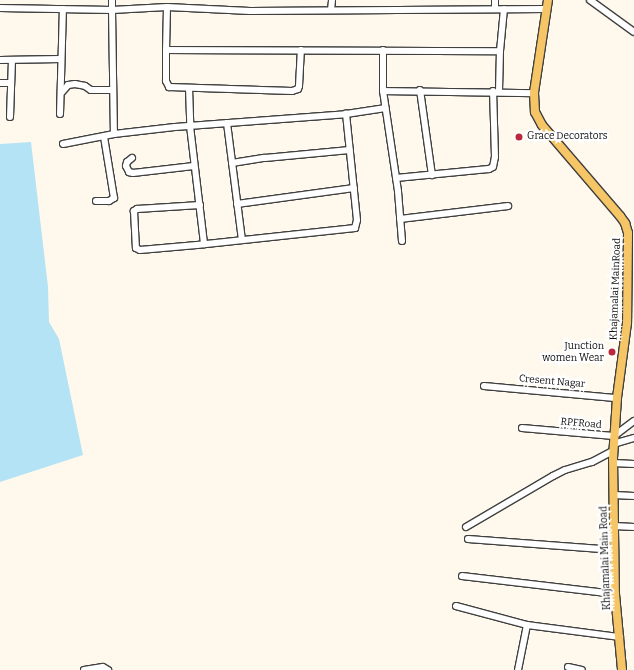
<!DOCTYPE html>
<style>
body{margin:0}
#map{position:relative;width:634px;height:670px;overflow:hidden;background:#fff9ed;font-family:Bitter,serif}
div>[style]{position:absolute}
.water>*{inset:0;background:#b3e3f5}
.roads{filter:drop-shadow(1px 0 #404040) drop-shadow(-1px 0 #404040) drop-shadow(0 1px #404040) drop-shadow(0 -1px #404040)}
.minor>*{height:6px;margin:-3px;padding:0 3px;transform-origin:3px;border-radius:3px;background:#fff}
.major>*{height:8px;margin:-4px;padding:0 4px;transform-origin:4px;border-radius:4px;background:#f6c566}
.dots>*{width:11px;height:11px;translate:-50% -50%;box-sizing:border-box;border:2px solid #fff;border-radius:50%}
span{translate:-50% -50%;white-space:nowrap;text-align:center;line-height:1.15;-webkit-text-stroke:4px #fff;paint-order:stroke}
.poi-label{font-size:10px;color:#0d0d0d}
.left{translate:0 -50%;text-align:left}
.right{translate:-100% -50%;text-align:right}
.street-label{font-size:10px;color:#0d0d0d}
</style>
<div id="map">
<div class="water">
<i style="clip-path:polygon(31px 142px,48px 287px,49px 322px,59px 339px,83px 455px,0 482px,0 144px)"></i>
</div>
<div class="roads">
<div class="minor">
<i style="left:112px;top:0;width:10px;rotate:90deg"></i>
<i style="left:112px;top:10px;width:55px;rotate:-3.1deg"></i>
<i style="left:167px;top:7px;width:83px;rotate:2.8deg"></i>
<i style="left:250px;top:11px;width:296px;rotate:-0.4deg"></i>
<i style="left:495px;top:0;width:9px;rotate:90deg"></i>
<i style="left:590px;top:0;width:54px;rotate:36deg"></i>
<i style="left:167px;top:7px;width:43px;rotate:91.3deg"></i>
<i style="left:166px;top:50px;width:334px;rotate:0.2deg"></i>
<i style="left:0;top:8px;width:112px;rotate:1deg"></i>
<i style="left:112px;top:10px;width:124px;rotate:89.1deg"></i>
<i style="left:331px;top:10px;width:10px;rotate:-84deg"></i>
<i style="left:166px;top:50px;width:31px;rotate:90deg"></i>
<i style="left:166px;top:81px;width:7px;rotate:63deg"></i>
<i style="left:169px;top:87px;width:123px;rotate:1.9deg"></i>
<i style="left:292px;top:91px;width:6px;rotate:-18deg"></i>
<i style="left:298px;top:89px;width:3px;rotate:-72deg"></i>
<i style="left:299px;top:86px;width:36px;rotate:-87deg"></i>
<i style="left:0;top:60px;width:61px;rotate:-0.9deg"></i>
<i style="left:0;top:83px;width:11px"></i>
<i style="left:189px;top:88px;width:38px;rotate:88deg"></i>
<i style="left:190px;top:126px;width:119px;rotate:83.2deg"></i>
<i style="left:420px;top:90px;width:86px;rotate:82deg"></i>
<i style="left:383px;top:91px;width:41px;rotate:-90deg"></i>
<i style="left:499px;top:91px;width:40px;rotate:-88.6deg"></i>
<i style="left:500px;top:51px;width:42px;rotate:-84.6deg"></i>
<i style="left:62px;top:92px;width:9px;rotate:-49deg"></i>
<i style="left:68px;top:85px;width:7px;rotate:-8deg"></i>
<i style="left:75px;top:84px;width:10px;rotate:11deg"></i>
<i style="left:85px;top:86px;width:7px;rotate:34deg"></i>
<i style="left:91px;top:90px;width:22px"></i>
<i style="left:60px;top:114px;width:105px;rotate:-88.4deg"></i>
<i style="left:10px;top:117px;width:57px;rotate:-88deg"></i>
<i style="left:227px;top:123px;width:118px;rotate:82.7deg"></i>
<i style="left:63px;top:144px;width:52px;rotate:-11.1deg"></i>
<i style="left:114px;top:134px;width:61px;rotate:-6.5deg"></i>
<i style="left:175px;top:127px;width:171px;rotate:-4.3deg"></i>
<i style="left:346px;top:114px;width:40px;rotate:-8.5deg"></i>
<i style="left:132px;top:158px;width:6px;rotate:141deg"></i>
<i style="left:127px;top:162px;width:4px;rotate:104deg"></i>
<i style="left:126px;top:166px;width:7px;rotate:63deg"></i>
<i style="left:129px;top:172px;width:4px;rotate:14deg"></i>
<i style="left:133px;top:173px;width:61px;rotate:-6.5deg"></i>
<i style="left:232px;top:163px;width:33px;rotate:-9deg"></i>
<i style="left:265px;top:158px;width:85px;rotate:-5.4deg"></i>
<i style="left:396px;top:178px;width:93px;rotate:-5.5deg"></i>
<i style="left:489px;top:169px;width:4px;rotate:-27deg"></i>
<i style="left:493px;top:167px;width:10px;rotate:-79deg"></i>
<i style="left:495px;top:157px;width:66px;rotate:-91.7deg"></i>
<i style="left:96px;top:201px;width:13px"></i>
<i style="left:109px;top:201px;width:6px;rotate:-31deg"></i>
<i style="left:114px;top:198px;width:62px;rotate:-99.3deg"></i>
<i style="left:237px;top:204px;width:118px;rotate:-7.8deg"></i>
<i style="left:200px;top:205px;width:63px;rotate:176.4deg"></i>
<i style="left:137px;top:209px;width:4px;rotate:146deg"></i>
<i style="left:134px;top:211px;width:37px;rotate:87deg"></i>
<i style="left:136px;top:248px;width:4px;rotate:27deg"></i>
<i style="left:140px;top:250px;width:57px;rotate:-5deg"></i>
<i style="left:197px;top:245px;width:159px;rotate:-6.1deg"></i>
<i style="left:355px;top:228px;width:8px;rotate:-76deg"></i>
<i style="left:357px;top:220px;width:107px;rotate:-95.9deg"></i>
<i style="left:400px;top:219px;width:109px;rotate:-6.9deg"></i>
<i style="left:402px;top:241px;width:50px;rotate:-94.6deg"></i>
<i style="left:398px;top:191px;width:101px;rotate:-98.5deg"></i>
<i style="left:383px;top:91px;width:151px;rotate:0.8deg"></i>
<i style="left:484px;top:386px;width:134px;rotate:5.2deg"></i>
<i style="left:522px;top:428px;width:92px;rotate:5deg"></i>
<i style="left:614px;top:436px;width:25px;rotate:-37deg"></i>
<i style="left:613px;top:444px;width:22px;rotate:-16deg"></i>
<i style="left:613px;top:463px;width:21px;rotate:3deg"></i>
<i style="left:614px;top:495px;width:20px;rotate:3deg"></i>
<i style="left:614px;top:526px;width:20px;rotate:3deg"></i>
<i style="left:466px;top:527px;width:101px;rotate:-30.4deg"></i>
<i style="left:553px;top:476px;width:13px;rotate:-27deg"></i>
<i style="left:565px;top:470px;width:28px;rotate:-17deg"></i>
<i style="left:592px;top:462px;width:24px;rotate:-28deg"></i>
<i style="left:468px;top:539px;width:147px;rotate:4.3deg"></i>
<i style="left:462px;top:576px;width:154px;rotate:6.7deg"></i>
<i style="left:456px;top:606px;width:73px;rotate:15deg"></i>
<i style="left:527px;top:625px;width:94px;rotate:7.4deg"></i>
<i style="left:568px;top:667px;width:14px;rotate:12deg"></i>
<i style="left:84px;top:670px;width:19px;rotate:-9deg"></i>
<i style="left:103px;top:667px;width:6px;rotate:31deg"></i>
<i style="left:518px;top:670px;width:46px;rotate:-78.7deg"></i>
</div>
<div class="major">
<i style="left:548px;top:0;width:94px;rotate:98.6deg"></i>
<i style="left:534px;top:93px;width:19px;rotate:87deg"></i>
<i style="left:535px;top:112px;width:15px;rotate:62deg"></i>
<i style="left:542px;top:125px;width:120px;rotate:49.4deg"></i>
<i style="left:620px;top:216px;width:9px;rotate:54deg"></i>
<i style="left:625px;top:223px;width:10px;rotate:73deg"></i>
<i style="left:628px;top:233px;width:90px;rotate:90.6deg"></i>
<i style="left:627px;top:323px;width:76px;rotate:97.6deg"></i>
<i style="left:617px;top:398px;width:60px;rotate:93.8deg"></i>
<i style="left:613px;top:458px;width:136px;rotate:89.2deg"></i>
<i style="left:615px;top:594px;width:76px;rotate:84.7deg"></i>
</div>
</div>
<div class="dots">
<i style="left:519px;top:137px;background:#ba283d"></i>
<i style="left:612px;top:352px;background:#ba283d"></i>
</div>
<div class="poi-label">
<span class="left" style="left:527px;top:137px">Grace Decorators</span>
<span class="right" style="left:604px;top:352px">Junction<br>women Wear</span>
</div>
<div class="street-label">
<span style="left:616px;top:289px;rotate:-88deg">Khajamalai MainRoad</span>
<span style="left:552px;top:382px;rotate:5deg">Cresent Nagar</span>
<span style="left:581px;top:424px;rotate:5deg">RPFRoad</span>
<span style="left:606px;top:558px;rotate:-92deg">Khajamalai Main Road</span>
</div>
</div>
